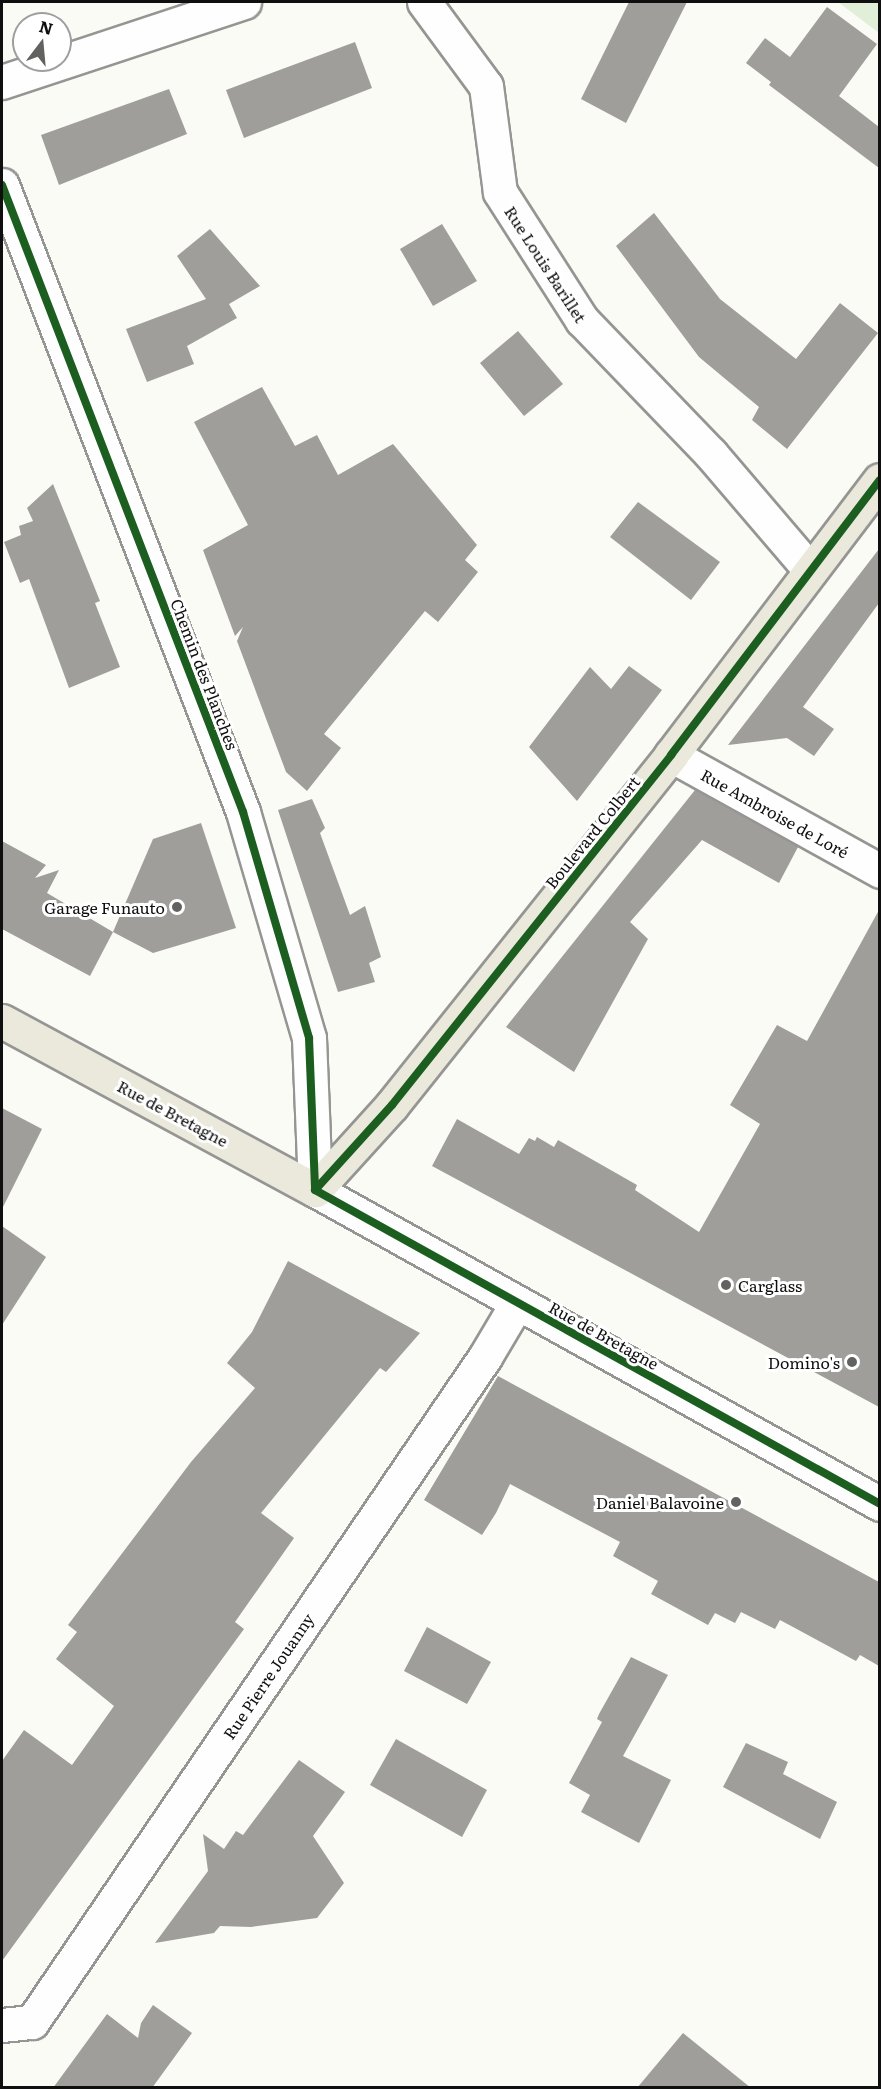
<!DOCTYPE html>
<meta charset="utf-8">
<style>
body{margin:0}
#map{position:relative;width:881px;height:2089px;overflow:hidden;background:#fbfbf5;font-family:Literata,serif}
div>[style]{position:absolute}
.green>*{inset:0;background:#e1eed8}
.building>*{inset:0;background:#9f9e9a}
.roads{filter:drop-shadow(2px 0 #959593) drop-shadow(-2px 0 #959593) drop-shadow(0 2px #959593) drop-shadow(0 -2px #959593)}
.minor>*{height:33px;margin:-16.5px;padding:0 16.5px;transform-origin:16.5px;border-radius:16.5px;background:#fefefe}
.major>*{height:33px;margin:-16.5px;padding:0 16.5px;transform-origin:16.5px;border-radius:16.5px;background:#eae9dc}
.cycleway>*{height:8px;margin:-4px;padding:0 4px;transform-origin:4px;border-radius:4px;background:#1b5e20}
.dots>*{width:16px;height:16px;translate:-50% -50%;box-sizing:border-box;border:3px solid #fff;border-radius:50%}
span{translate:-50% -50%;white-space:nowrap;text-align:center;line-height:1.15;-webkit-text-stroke:6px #fff;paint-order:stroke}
.street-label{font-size:16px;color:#0f0f0f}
.poi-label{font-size:16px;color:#0f0f0f}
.right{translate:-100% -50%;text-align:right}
.left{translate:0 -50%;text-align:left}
.frame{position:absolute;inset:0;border:3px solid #0f0f0f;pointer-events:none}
.north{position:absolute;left:12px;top:12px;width:60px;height:60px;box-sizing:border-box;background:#fff;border:2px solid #9f9f9f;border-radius:50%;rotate:16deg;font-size:16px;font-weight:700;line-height:24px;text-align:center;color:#0f0f0f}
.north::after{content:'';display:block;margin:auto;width:21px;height:27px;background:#626260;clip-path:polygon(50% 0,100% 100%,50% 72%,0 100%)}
</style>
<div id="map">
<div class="green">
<i style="clip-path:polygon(838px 2px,879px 2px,879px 33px)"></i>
</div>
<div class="building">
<i style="clip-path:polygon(629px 2px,687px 2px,626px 123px,581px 99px)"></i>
<i style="clip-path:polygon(827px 7px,877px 44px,839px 96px,879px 127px,879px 168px,769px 85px,771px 82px,746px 63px,765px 38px,790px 57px)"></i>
<i style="clip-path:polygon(355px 42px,372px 88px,244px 138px,226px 90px)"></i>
<i style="clip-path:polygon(169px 89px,187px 134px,59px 185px,41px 135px)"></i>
<i style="clip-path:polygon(654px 213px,720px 299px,796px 359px,840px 303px,878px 333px,787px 449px,752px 420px,759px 407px,699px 357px,616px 246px)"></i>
<i style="clip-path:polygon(442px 224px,477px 281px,433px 306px,400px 249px)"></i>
<i style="clip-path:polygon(210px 229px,260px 286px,229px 304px,237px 318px,187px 346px,194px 364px,147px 382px,126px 329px,206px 299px,177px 256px)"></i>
<i style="clip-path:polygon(518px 331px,563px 384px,524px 416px,480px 363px)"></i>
<i style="clip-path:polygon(262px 387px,295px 446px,317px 435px,338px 475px,393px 444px,477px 545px,465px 560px,478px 572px,438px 622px,425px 611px,324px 734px,341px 748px,307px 791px,286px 772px,237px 641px,243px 627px,235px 636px,203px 550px,248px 525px,194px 422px)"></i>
<i style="clip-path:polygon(53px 484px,100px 601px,95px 603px,120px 667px,69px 688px,29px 579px,20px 583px,4px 542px,21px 535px,19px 526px,33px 521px,27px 508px)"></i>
<i style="clip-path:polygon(638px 502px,720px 562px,691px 600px,610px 537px)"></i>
<i style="clip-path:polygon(879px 549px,879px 603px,803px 707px,834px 729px,814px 756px,787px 738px,728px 745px)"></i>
<i style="clip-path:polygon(629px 666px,662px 690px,577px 801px,529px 747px,590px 667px,611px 689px)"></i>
<i style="clip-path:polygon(695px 790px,798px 847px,779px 883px,702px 840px,630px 922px,648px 939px,574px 1072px,506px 1027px)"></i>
<i style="clip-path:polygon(312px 799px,325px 828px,320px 833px,350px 915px,365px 906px,381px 957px,369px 963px,375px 982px,338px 992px,278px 810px)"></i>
<i style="clip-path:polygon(201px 823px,236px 928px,153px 953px,113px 932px,153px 839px)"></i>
<i style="clip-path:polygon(2px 841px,46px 865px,35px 878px,59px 870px,47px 893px,113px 932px,90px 976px,2px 929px)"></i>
<i style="clip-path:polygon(879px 910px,879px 1407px,432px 1166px,457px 1119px,519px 1154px,529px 1138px,535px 1141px,537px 1137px,554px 1147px,558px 1140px,637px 1185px,635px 1190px,699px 1232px,760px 1124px,730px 1105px,777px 1025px,807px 1041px)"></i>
<i style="clip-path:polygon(2px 1108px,42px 1129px,2px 1209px)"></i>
<i style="clip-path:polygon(2px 1226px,46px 1257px,2px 1325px)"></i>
<i style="clip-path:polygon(288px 1261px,420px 1333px,386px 1372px,380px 1368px,261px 1513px,294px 1538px,235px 1622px,244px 1629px,2px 1961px,2px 1761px,24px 1730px,72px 1765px,114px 1706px,56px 1659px,77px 1632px,68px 1625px,191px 1462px,255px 1388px,227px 1363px,252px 1332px)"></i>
<i style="clip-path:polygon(498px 1376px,879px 1582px,879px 1666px,860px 1655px,856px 1661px,780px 1620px,775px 1629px,741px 1612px,735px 1623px,715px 1613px,708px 1625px,651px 1594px,658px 1581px,613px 1556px,620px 1542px,510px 1484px,496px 1513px,482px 1535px,424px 1500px)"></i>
<i style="clip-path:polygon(427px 1627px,491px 1662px,467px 1704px,404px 1671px)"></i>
<i style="clip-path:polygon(631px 1657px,668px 1675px,623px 1756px,671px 1780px,639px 1843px,581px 1812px,590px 1795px,569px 1783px,602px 1722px,597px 1719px,599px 1714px)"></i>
<i style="clip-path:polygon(396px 1739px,487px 1790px,462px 1837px,370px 1785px)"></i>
<i style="clip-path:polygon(746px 1743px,788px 1762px,783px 1774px,837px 1802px,820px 1839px,723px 1787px)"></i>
<i style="clip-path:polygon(299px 1760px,345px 1792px,313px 1836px,344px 1883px,317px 1918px,251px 1927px,220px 1926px,214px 1933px,155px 1943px,208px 1871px,203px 1834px,224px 1849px,236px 1831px,243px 1835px)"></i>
<i style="clip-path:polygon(153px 2005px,192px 2033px,152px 2088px,53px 2088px,107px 2014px,138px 2038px,141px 2023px)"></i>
<i style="clip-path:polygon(683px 2033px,751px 2088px,637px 2088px)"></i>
</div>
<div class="roads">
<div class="minor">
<i style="left:424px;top:2px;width:104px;rotate:53.6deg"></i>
<i style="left:486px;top:86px;width:107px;rotate:82.5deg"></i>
<i style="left:500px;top:192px;width:152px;rotate:57.4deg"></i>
<i style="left:582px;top:320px;width:186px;rotate:46.1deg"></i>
<i style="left:711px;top:454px;width:153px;rotate:49.5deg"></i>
<i style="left:2px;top:82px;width:255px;rotate:-18.3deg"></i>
<i style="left:2px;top:185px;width:672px;rotate:68.97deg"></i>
<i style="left:243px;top:812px;width:235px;rotate:73.7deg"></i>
<i style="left:309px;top:1038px;width:152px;rotate:87.7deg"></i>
<i style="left:315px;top:1190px;width:646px;rotate:29.06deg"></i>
<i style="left:671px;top:755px;width:239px;rotate:29deg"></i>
<i style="left:2px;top:2025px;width:30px;rotate:-6deg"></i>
<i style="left:32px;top:2022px;width:805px;rotate:-55.74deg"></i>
<i style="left:485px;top:1357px;width:63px;rotate:-59.3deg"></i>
</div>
<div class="major">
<i style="left:2px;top:1021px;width:356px;rotate:28.4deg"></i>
<i style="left:315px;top:1190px;width:115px;rotate:-47.8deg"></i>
<i style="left:392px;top:1105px;width:448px;rotate:-51.4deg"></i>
<i style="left:671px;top:755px;width:345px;rotate:-52.8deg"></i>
</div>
</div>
<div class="cycleway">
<i style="left:2px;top:185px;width:672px;rotate:68.97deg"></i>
<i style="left:243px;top:812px;width:235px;rotate:73.7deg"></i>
<i style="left:309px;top:1038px;width:152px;rotate:87.7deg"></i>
<i style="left:315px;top:1190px;width:115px;rotate:-47.8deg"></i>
<i style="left:392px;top:1105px;width:448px;rotate:-51.4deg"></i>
<i style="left:671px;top:755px;width:345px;rotate:-52.8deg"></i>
<i style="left:315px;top:1190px;width:646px;rotate:29.06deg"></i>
</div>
<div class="dots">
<i style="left:177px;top:907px;background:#626260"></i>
<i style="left:726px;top:1285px;background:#626260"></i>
<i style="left:852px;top:1362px;background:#626260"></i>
<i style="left:736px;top:1502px;background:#626260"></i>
</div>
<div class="street-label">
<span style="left:546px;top:264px;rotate:57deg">Rue Louis Barillet</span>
<span style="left:205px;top:674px;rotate:69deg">Chemin des Planches</span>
<span style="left:775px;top:813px;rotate:29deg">Rue Ambroise de Loré</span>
<span style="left:592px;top:832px;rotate:-51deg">Boulevard Colbert</span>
<span style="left:173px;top:1113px;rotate:28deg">Rue de Bretagne</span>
<span style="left:604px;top:1335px;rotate:29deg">Rue de Bretagne</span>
<span style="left:268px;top:1676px;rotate:-56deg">Rue Pierre Jouanny</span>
</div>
<div class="poi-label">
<span class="right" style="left:165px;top:907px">Garage Funauto</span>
<span class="left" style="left:738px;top:1285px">Carglass</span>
<span class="right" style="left:840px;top:1362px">Domino's</span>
<span class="right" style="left:724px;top:1502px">Daniel Balavoine</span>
</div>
<div class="frame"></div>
<div class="north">N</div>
</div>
